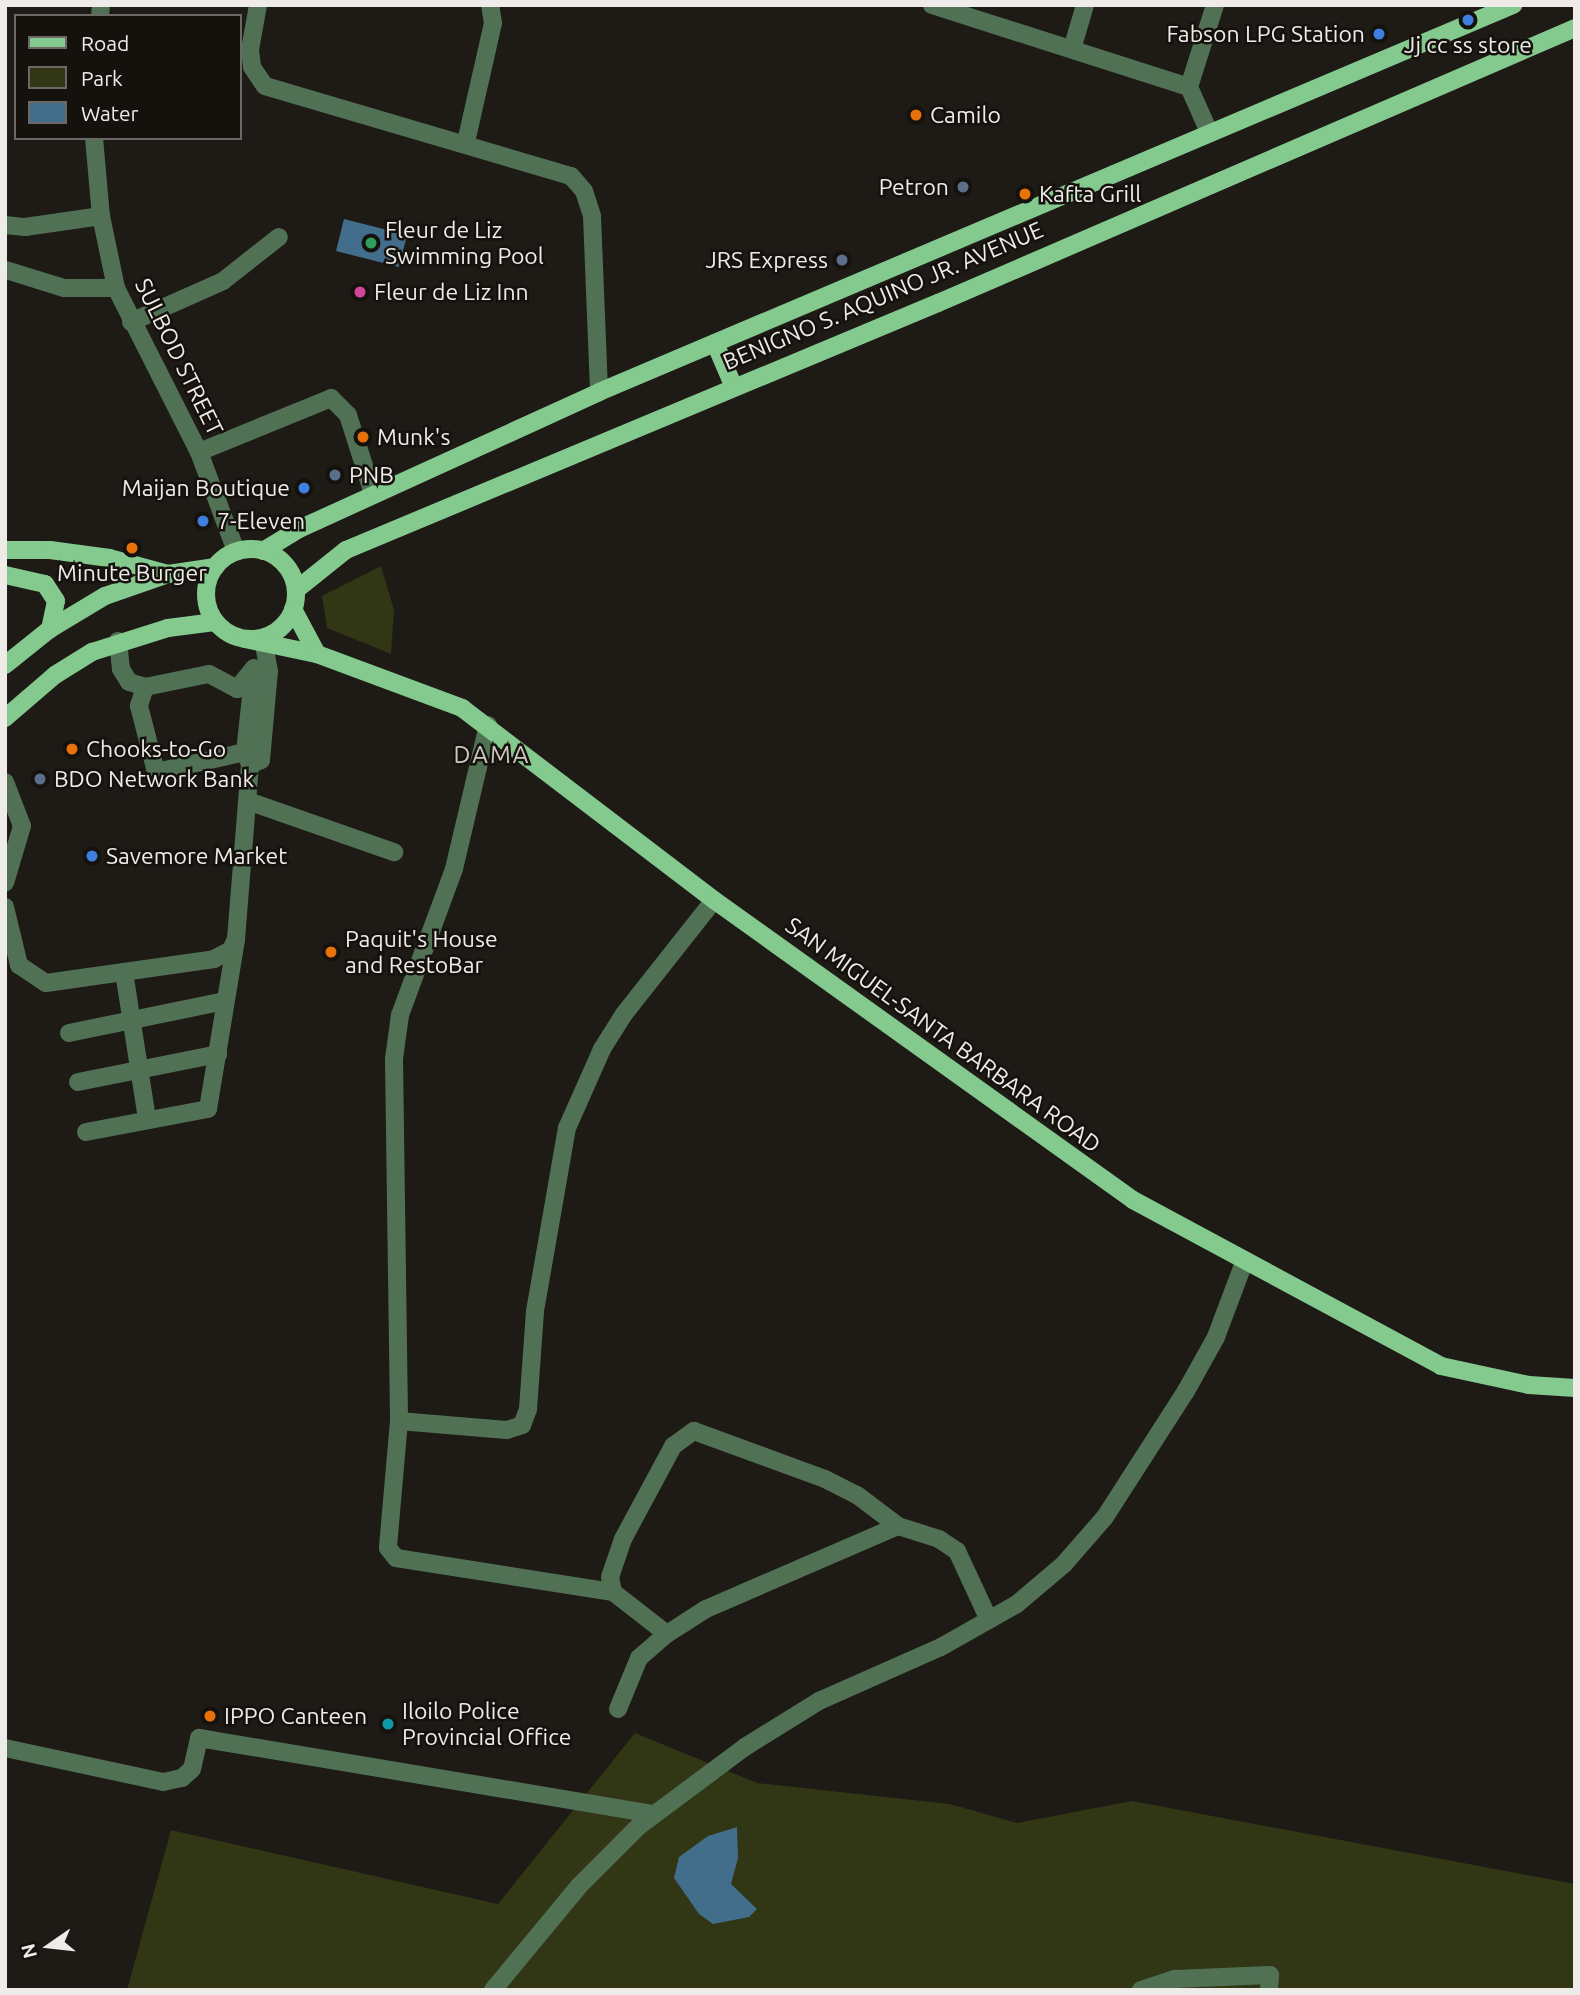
<!DOCTYPE html>
<style>
body{margin:0}
#map{position:relative;width:1580px;height:1995px;overflow:hidden;background:#1e1a16;font-family:Ubuntu,sans-serif}
div>[style]{position:absolute}
.green>*{inset:0;background:#313615}
.water>*{inset:0;background:#426d8b}
.minor>*{height:18px;margin:-9px;padding:0 9px;transform-origin:9px;border-radius:9px;background:#517155}
.major>*{height:18px;margin:-9px;padding:0 9px;transform-origin:9px;border-radius:9px;background:#84c98e}
.major>.ring{margin:-9px;padding:0;box-sizing:content-box;background:none;border:18px solid #84c98e;border-radius:50%}
.dots>*{width:19px;height:19px;translate:-50% -50%;box-sizing:border-box;border:4px solid #15110d;border-radius:50%}
span{translate:-50% -50%;white-space:nowrap;text-align:center;line-height:1.15;-webkit-text-stroke:5px #15110d;paint-order:stroke}
.poi-label{font-size:23px;color:#eeebe8}
.right{translate:-100% -50%;text-align:right}
.left{translate:0 -50%;text-align:left}
.street-label{font-size:23px;color:#eeebe8}
.neighbourhood-label{font-size:24px;color:#cdc7c1;letter-spacing:2px}
.frame{position:absolute;inset:0;border:7px solid #eeebe8;pointer-events:none}
.legend{position:absolute;left:14px;top:14px;width:228px;height:126px;box-sizing:border-box;background:#15110d;border:2px solid #6c6865;margin:0;padding:9px 12px;list-style:none;font-size:21px;color:#eeebe8}
.legend li{display:flex;align-items:center;gap:14px;height:35px}
.legend b{width:35px;border:2px solid #6c6865}
.north{position:absolute;left:14px;top:1911px;width:70px;height:70px;-webkit-text-stroke:5px #15110d;paint-order:stroke;rotate:256deg;font-size:19px;font-weight:700;line-height:28px;text-align:center;color:#eeebe8}
.north::after{content:'';display:block;margin:auto;width:24px;height:32px;background:#eeebe8;clip-path:polygon(50% 0,100% 100%,50% 72%,0 100%)}
</style>
<div id="map">
<div class="green">
<i style="clip-path:polygon(381px 566px,394px 610px,391px 654px,327px 628px,322px 596px)"></i>
<i style="clip-path:polygon(635px 1733px,757px 1783px,950px 1804px,1017px 1823px,1132px 1801px,1575px 1884px,1575px 1990px,127px 1990px,171px 1830px,498px 1904px)"></i>
</div>
<div class="water">
<i style="clip-path:polygon(344px 219px,407px 235px,399px 267px,336px 251px)"></i>
<i style="clip-path:polygon(737px 1827px,738px 1858px,731px 1884px,757px 1909px,749px 1917px,713px 1924px,699px 1914px,674px 1878px,679px 1857px,708px 1836px)"></i>
</div>
<div class="minor">
<i style="left:258px;top:5px;width:46px;rotate:100.1deg"></i>
<i style="left:250px;top:50px;width:17px;rotate:83deg"></i>
<i style="left:252px;top:67px;width:23px;rotate:56deg"></i>
<i style="left:265px;top:86px;width:319px;rotate:16.4deg"></i>
<i style="left:571px;top:176px;width:20px;rotate:49deg"></i>
<i style="left:584px;top:191px;width:26px;rotate:72deg"></i>
<i style="left:592px;top:216px;width:176px;rotate:87.7deg"></i>
<i style="left:932px;top:5px;width:270px;rotate:17.7deg"></i>
<i style="left:1189px;top:87px;width:49px;rotate:66deg"></i>
<i style="left:100px;top:16px;width:11px;rotate:-85deg"></i>
<i style="left:1072px;top:49px;width:46px;rotate:-73.5deg"></i>
<i style="left:1189px;top:87px;width:86px;rotate:-72.4deg"></i>
<i style="left:94px;top:138px;width:78px;rotate:84.9deg"></i>
<i style="left:101px;top:216px;width:74px;rotate:78.2deg"></i>
<i style="left:116px;top:288px;width:184px;rotate:63.2deg"></i>
<i style="left:199px;top:452px;width:106px;rotate:69.5deg"></i>
<i style="left:466px;top:142px;width:122px;rotate:-77.2deg"></i>
<i style="left:493px;top:23px;width:18px;rotate:-99deg"></i>
<i style="left:5px;top:225px;width:20px;rotate:6deg"></i>
<i style="left:25px;top:227px;width:77px;rotate:-8.2deg"></i>
<i style="left:6px;top:270px;width:61px;rotate:17.2deg"></i>
<i style="left:64px;top:288px;width:52px"></i>
<i style="left:131px;top:322px;width:101px;rotate:-24deg"></i>
<i style="left:223px;top:281px;width:71px;rotate:-38.2deg"></i>
<i style="left:199px;top:452px;width:143px;rotate:-22.2deg"></i>
<i style="left:331px;top:398px;width:24px;rotate:45deg"></i>
<i style="left:348px;top:415px;width:83px;rotate:72.4deg"></i>
<i style="left:118px;top:641px;width:28px;rotate:84deg"></i>
<i style="left:121px;top:669px;width:15px;rotate:58deg"></i>
<i style="left:129px;top:682px;width:17px;rotate:17deg"></i>
<i style="left:145px;top:687px;width:65px;rotate:-11.5deg"></i>
<i style="left:209px;top:674px;width:32px;rotate:28deg"></i>
<i style="left:237px;top:689px;width:27px;rotate:-51deg"></i>
<i style="left:145px;top:687px;width:20px;rotate:108deg"></i>
<i style="left:139px;top:706px;width:64px;rotate:75.5deg"></i>
<i style="left:155px;top:768px;width:7px;rotate:27deg"></i>
<i style="left:161px;top:771px;width:86px;rotate:-12.7deg"></i>
<i style="left:488px;top:725px;width:148px;rotate:103.3deg"></i>
<i style="left:454px;top:869px;width:156px;rotate:110.3deg"></i>
<i style="left:400px;top:1015px;width:44px;rotate:97.8deg"></i>
<i style="left:394px;top:1059px;width:362px;rotate:89.2deg"></i>
<i style="left:399px;top:1421px;width:127px;rotate:95deg"></i>
<i style="left:388px;top:1548px;width:13px;rotate:51deg"></i>
<i style="left:396px;top:1558px;width:220px;rotate:8.9deg"></i>
<i style="left:613px;top:1592px;width:68px;rotate:37.9deg"></i>
<i style="left:249px;top:762px;width:11px;rotate:-112deg"></i>
<i style="left:245px;top:752px;width:83px;rotate:-83.8deg"></i>
<i style="left:5px;top:782px;width:47px;rotate:68.9deg"></i>
<i style="left:22px;top:826px;width:59px;rotate:106.6deg"></i>
<i style="left:248px;top:801px;width:155px;rotate:19.3deg"></i>
<i style="left:5px;top:907px;width:60px;rotate:76.4deg"></i>
<i style="left:19px;top:965px;width:32px;rotate:34deg"></i>
<i style="left:46px;top:983px;width:170px;rotate:-8.1deg"></i>
<i style="left:214px;top:959px;width:19px;rotate:-28deg"></i>
<i style="left:231px;top:950px;width:12px;rotate:-66deg"></i>
<i style="left:236px;top:939px;width:175px;rotate:-85.4deg"></i>
<i style="left:250px;top:765px;width:12px;rotate:-24deg"></i>
<i style="left:261px;top:760px;width:89px;rotate:-84.9deg"></i>
<i style="left:269px;top:671px;width:25px;rotate:-101deg"></i>
<i style="left:124px;top:972px;width:149px;rotate:81.1deg"></i>
<i style="left:69px;top:1033px;width:159px;rotate:-11.6deg"></i>
<i style="left:78px;top:1082px;width:143px;rotate:-11.3deg"></i>
<i style="left:86px;top:1132px;width:124px;rotate:-10.7deg"></i>
<i style="left:208px;top:1109px;width:172px;rotate:-80.6deg"></i>
<i style="left:399px;top:1421px;width:108px;rotate:4.8deg"></i>
<i style="left:507px;top:1430px;width:16px;rotate:-18deg"></i>
<i style="left:522px;top:1425px;width:17px;rotate:-69deg"></i>
<i style="left:528px;top:1409px;width:98px;rotate:-85.9deg"></i>
<i style="left:535px;top:1311px;width:186px;rotate:-80.1deg"></i>
<i style="left:567px;top:1128px;width:86px;rotate:-66.1deg"></i>
<i style="left:602px;top:1049px;width:41px;rotate:-57.8deg"></i>
<i style="left:624px;top:1014px;width:145px;rotate:-51.7deg"></i>
<i style="left:613px;top:1592px;width:15px;rotate:-101deg"></i>
<i style="left:610px;top:1577px;width:40px;rotate:-71.1deg"></i>
<i style="left:623px;top:1539px;width:106px;rotate:-61.7deg"></i>
<i style="left:673px;top:1446px;width:26px;rotate:-36deg"></i>
<i style="left:694px;top:1431px;width:140px;rotate:20.1deg"></i>
<i style="left:825px;top:1479px;width:36px;rotate:27deg"></i>
<i style="left:857px;top:1495px;width:51px;rotate:37.1deg"></i>
<i style="left:618px;top:1709px;width:55px;rotate:-67.6deg"></i>
<i style="left:639px;top:1658px;width:37px;rotate:-41deg"></i>
<i style="left:667px;top:1634px;width:46px;rotate:-32.7deg"></i>
<i style="left:706px;top:1609px;width:209px;rotate:-23.4deg"></i>
<i style="left:898px;top:1526px;width:43px;rotate:17.6deg"></i>
<i style="left:939px;top:1539px;width:22px;rotate:34deg"></i>
<i style="left:957px;top:1551px;width:76px;rotate:65.1deg"></i>
<i style="left:5px;top:1748px;width:162px;rotate:12.1deg"></i>
<i style="left:163px;top:1782px;width:19px;rotate:-12deg"></i>
<i style="left:182px;top:1778px;width:13px;rotate:-42deg"></i>
<i style="left:192px;top:1769px;width:32px;rotate:-77deg"></i>
<i style="left:199px;top:1738px;width:462px;rotate:9.5deg"></i>
<i style="left:493px;top:1990px;width:135px;rotate:-50.4deg"></i>
<i style="left:579px;top:1886px;width:85px;rotate:-45deg"></i>
<i style="left:639px;top:1826px;width:132px;rotate:-36.7deg"></i>
<i style="left:745px;top:1747px;width:87px;rotate:-31.9deg"></i>
<i style="left:819px;top:1701px;width:133px;rotate:-23.9deg"></i>
<i style="left:941px;top:1647px;width:87px;rotate:-29.5deg"></i>
<i style="left:1017px;top:1604px;width:62px;rotate:-40.4deg"></i>
<i style="left:1064px;top:1564px;width:62px;rotate:-48.9deg"></i>
<i style="left:1105px;top:1517px;width:150px;rotate:-57.3deg"></i>
<i style="left:1186px;top:1391px;width:62px;rotate:-60.9deg"></i>
<i style="left:1216px;top:1337px;width:82px;rotate:-69.4deg"></i>
<i style="left:1141px;top:1990px;width:36px;rotate:-18deg"></i>
<i style="left:1175px;top:1979px;width:95px;rotate:-2.4deg"></i>
<i style="left:1270px;top:1975px;width:15px;rotate:94deg"></i>
</div>
<div class="major">
<i style="left:715px;top:343px;width:46px;rotate:66.8deg"></i>
<i class="ring" style="left:206px;top:549px;width:72px;height:72px"></i>
<i style="left:5px;top:550px;width:45px"></i>
<i style="left:50px;top:550px;width:60px;rotate:7.7deg"></i>
<i style="left:109px;top:558px;width:61px;rotate:15.2deg"></i>
<i style="left:263px;top:551px;width:42px;rotate:-31.4deg"></i>
<i style="left:299px;top:529px;width:330px;rotate:-24.5deg"></i>
<i style="left:599px;top:392px;width:993px;rotate:-22.95deg"></i>
<i style="left:5px;top:575px;width:41px;rotate:12.7deg"></i>
<i style="left:45px;top:584px;width:20px;rotate:57deg"></i>
<i style="left:56px;top:601px;width:29px;rotate:102deg"></i>
<i style="left:296px;top:590px;width:64px;rotate:-38.7deg"></i>
<i style="left:346px;top:550px;width:641px;rotate:-22.65deg"></i>
<i style="left:938px;top:303px;width:694px;rotate:-23.35deg"></i>
<i style="left:293px;top:609px;width:51px;rotate:61.9deg"></i>
<i style="left:245px;top:639px;width:74px;rotate:11.8deg"></i>
<i style="left:317px;top:654px;width:155px;rotate:20.4deg"></i>
<i style="left:462px;top:708px;width:317px;rotate:37.3deg"></i>
<i style="left:714px;top:900px;width:515px;rotate:35.6deg"></i>
<i style="left:1133px;top:1200px;width:350px;rotate:28.3deg"></i>
<i style="left:1441px;top:1366px;width:90px;rotate:12.2deg"></i>
<i style="left:1529px;top:1385px;width:46px;rotate:3.7deg"></i>
<i style="left:5px;top:665px;width:58px;rotate:-38.7deg"></i>
<i style="left:50px;top:629px;width:64px;rotate:-31deg"></i>
<i style="left:105px;top:596px;width:67px;rotate:-19.2deg"></i>
<i style="left:168px;top:574px;width:48px;rotate:-8.5deg"></i>
<i style="left:5px;top:718px;width:66px;rotate:-40.7deg"></i>
<i style="left:55px;top:675px;width:44px;rotate:-31.9deg"></i>
<i style="left:92px;top:652px;width:80px;rotate:-17.5deg"></i>
<i style="left:168px;top:628px;width:47px;rotate:-7.3deg"></i>
</div>
<div class="dots">
<i style="left:1468px;top:20px;background:#3f7fe0"></i>
<i style="left:1379px;top:34px;background:#3f7fe0"></i>
<i style="left:916px;top:115px;background:#e8710a"></i>
<i style="left:963px;top:187px;background:#5c6f8a"></i>
<i style="left:1025px;top:194px;background:#e8710a"></i>
<i style="left:371px;top:243px;background:#2e9e5b"></i>
<i style="left:842px;top:260px;background:#5c6f8a"></i>
<i style="left:360px;top:292px;background:#d1479c"></i>
<i style="left:363px;top:437px;background:#e8710a"></i>
<i style="left:335px;top:475px;background:#5c6f8a"></i>
<i style="left:304px;top:488px;background:#3f7fe0"></i>
<i style="left:203px;top:521px;background:#3f7fe0"></i>
<i style="left:132px;top:548px;background:#e8710a"></i>
<i style="left:72px;top:749px;background:#e8710a"></i>
<i style="left:40px;top:779px;background:#5c6f8a"></i>
<i style="left:92px;top:856px;background:#3f7fe0"></i>
<i style="left:331px;top:952px;background:#e8710a"></i>
<i style="left:210px;top:1716px;background:#e8710a"></i>
<i style="left:388px;top:1724px;background:#0f9aa8"></i>
</div>
<div class="poi-label">
<span class="right" style="left:1365px;top:34px">Fabson LPG Station</span>
<span style="left:1468px;top:45px">Jj cc ss store</span>
<span class="left" style="left:930px;top:115px">Camilo</span>
<span class="right" style="left:949px;top:187px">Petron</span>
<span class="left" style="left:1039px;top:194px">Kafta Grill</span>
<span class="left" style="left:385px;top:243px">Fleur de Liz<br>Swimming Pool</span>
<span class="right" style="left:828px;top:260px">JRS Express</span>
<span class="left" style="left:374px;top:292px">Fleur de Liz Inn</span>
<span class="left" style="left:377px;top:437px">Munk's</span>
<span class="left" style="left:349px;top:475px">PNB</span>
<span class="right" style="left:290px;top:488px">Maijan Boutique</span>
<span class="left" style="left:217px;top:521px">7-Eleven</span>
<span style="left:132px;top:573px">Minute Burger</span>
<span class="left" style="left:86px;top:749px">Chooks-to-Go</span>
<span class="left" style="left:54px;top:779px">BDO Network Bank</span>
<span class="left" style="left:106px;top:856px">Savemore Market</span>
<span class="left" style="left:345px;top:952px">Paquit's House<br>and RestoBar</span>
<span class="left" style="left:402px;top:1724px">Iloilo Police<br>Provincial Office</span>
<span class="left" style="left:224px;top:1716px">IPPO Canteen</span>
</div>
<div class="street-label">
<span style="left:883px;top:296px;rotate:-23deg">BENIGNO S. AQUINO JR. AVENUE</span>
<span style="left:179px;top:357px;rotate:64deg">SULBOD STREET</span>
<span style="left:943px;top:1035px;rotate:36deg">SAN MIGUEL-SANTA BARBARA ROAD</span>
</div>
<div class="neighbourhood-label">
<span style="left:492px;top:755px">DAMA</span>
</div>
<div class="frame"></div>
<ul class="legend">
<li><b style="height:9px;background:#84c98e"></b>Road</li>
<li><b style="height:19px;background:#313615"></b>Park</li>
<li><b style="height:19px;background:#426d8b"></b>Water</li>
</ul>
<div class="north">N</div>
</div>
